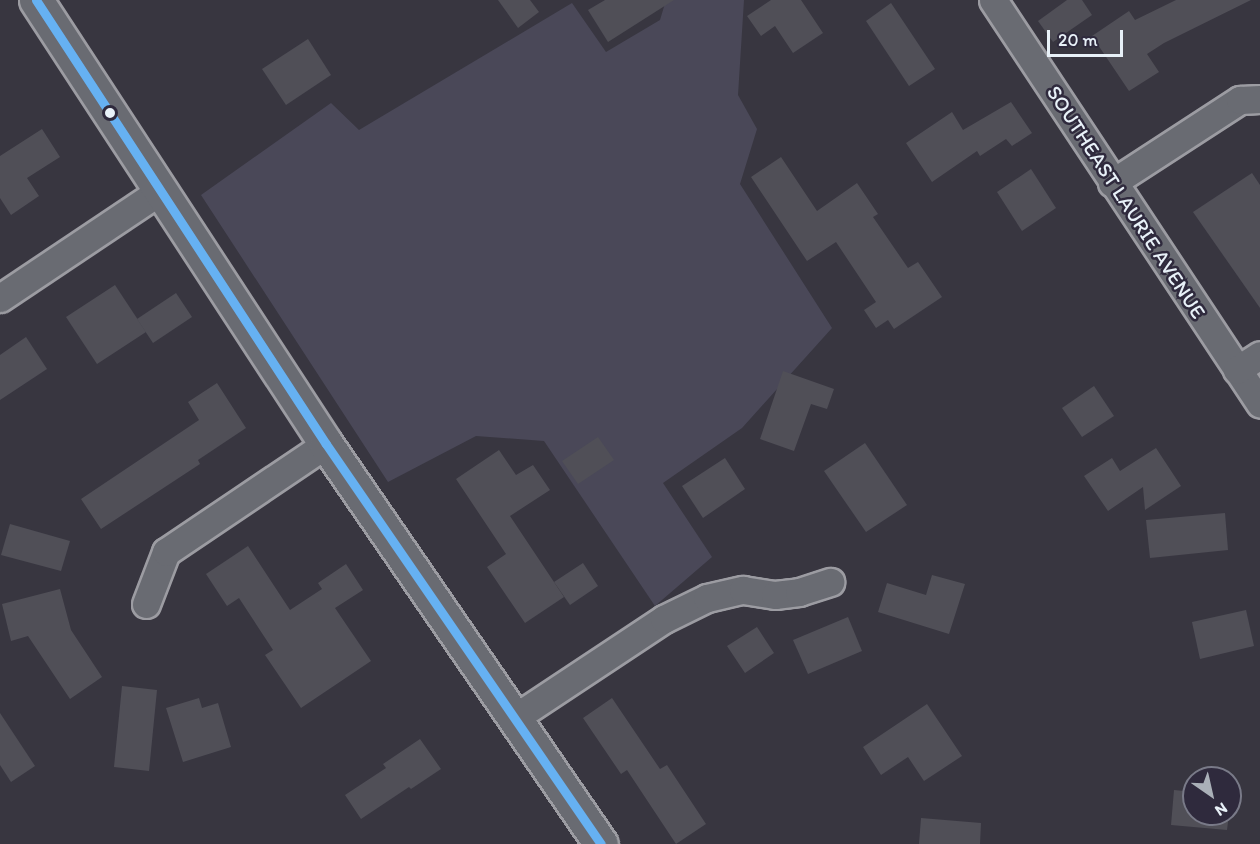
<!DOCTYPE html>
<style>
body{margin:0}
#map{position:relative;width:1260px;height:844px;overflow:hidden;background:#383640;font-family:Itim,sans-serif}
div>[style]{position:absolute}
.green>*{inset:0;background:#4a4858}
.building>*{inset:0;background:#504f57}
.roads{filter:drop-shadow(2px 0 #9c9ca2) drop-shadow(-2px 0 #9c9ca2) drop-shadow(0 2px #9c9ca2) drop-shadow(0 -2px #9c9ca2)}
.street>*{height:27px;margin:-13.5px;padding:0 13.5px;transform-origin:13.5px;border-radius:13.5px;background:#696b72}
.secondary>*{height:33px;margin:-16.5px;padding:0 16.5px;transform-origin:16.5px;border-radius:16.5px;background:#696b72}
.bus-1>*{height:9px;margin:-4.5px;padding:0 4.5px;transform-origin:4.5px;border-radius:4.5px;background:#66b1f2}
.dots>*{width:16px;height:16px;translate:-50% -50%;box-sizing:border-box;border:3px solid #2f2a3d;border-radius:50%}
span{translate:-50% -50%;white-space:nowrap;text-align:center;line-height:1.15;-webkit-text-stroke:5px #2f2a3d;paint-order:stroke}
.street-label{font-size:21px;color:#e8f1f8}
.north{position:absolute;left:1182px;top:766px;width:60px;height:60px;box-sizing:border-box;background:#2f2a3d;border:2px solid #797a88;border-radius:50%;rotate:146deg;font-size:16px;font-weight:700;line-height:24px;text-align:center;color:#e8f1f8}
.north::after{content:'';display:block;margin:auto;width:21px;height:27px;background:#aab0b8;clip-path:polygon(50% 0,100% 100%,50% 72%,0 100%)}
.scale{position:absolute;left:1047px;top:30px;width:76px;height:27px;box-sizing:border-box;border:3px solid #e8f1f8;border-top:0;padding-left:8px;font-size:18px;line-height:21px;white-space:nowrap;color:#e8f1f8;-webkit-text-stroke:4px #2f2a3d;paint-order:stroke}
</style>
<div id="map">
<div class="green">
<i style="clip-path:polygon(666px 0,744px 0,738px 95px,757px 129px,740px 184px,832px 328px,742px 428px,663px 483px,712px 557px,655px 606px,544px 441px,476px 436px,388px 482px,201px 195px,331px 103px,359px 130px,572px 3px,606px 52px,660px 20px)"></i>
</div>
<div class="building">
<i style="clip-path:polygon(498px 0,530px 0,539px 12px,518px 28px)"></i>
<i style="clip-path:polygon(605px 0,674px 0,608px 42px,588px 10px)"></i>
<i style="clip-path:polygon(771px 0,801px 0,823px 33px,793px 53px,775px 26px,761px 36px,747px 16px)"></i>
<i style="clip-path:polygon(1067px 0,1082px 0,1092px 15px,1053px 42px,1038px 21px)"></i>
<i style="clip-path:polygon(1176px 0,1251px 0,1164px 43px,1147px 54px,1159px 72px,1129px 91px,1092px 36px,1129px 11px,1135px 20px)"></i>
<i style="clip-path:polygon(891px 3px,935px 69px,909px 86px,866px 21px)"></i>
<i style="clip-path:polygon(308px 39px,331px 75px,286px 105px,262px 69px)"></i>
<i style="clip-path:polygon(1011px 102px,1032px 133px,1012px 146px,1006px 139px,980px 156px,977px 151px,932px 182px,906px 143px,952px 112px,963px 130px)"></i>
<i style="clip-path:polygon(42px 129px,60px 157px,27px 178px,39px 196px,11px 215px,0 198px,0 156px)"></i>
<i style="clip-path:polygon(781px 157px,817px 211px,857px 183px,878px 214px,873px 217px,908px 268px,918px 262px,942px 297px,894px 329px,888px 320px,876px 328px,864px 310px,876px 302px,836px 242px,807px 261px,751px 177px)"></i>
<i style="clip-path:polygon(1031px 169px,1056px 208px,1022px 231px,997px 192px)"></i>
<i style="clip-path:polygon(1252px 173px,1260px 185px,1260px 308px,1193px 212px)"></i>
<i style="clip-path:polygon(115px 285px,146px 332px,97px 364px,66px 317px)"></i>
<i style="clip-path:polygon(176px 293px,192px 317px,153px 343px,137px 319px)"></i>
<i style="clip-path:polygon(26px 337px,47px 369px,0 400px,0 355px)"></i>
<i style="clip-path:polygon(783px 371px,834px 389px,827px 409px,811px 404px,794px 451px,760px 439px)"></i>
<i style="clip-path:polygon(217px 383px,246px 428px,198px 460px,200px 464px,101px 529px,81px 499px,199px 420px,188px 402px)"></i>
<i style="clip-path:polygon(1094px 386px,1114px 416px,1082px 437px,1062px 408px)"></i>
<i style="clip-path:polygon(598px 437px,614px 460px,578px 484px,562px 461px)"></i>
<i style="clip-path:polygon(865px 443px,907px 505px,866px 532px,824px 471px)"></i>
<i style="clip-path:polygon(1156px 448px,1181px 486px,1145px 510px,1143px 487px,1108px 511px,1084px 476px,1112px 458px,1120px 471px)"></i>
<i style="clip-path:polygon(499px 450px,516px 475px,533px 465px,550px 490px,510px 516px,564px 597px,525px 623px,487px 567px,506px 554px,456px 479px)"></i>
<i style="clip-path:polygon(725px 458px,745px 489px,703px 518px,682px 486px)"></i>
<i style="clip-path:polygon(1225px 513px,1228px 550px,1150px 558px,1146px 520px)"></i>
<i style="clip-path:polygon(10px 524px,70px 541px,61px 571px,1px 555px)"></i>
<i style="clip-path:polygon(248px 546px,290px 610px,322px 589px,318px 583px,346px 564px,363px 590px,335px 608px,371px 661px,301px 708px,265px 655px,273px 650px,239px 598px,227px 606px,206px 574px)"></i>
<i style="clip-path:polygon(583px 563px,598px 586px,570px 605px,554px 582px)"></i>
<i style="clip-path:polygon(932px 575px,965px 584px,949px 634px,878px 612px,887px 583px,926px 595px)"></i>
<i style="clip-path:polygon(60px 589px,71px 630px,102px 677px,70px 699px,28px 636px,11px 641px,2px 604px)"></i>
<i style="clip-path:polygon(1246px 610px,1254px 646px,1200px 659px,1192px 622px)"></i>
<i style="clip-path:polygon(848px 617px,862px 651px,808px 674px,793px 640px)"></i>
<i style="clip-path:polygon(757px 627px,774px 653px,745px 673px,727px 646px)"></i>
<i style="clip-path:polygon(122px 686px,157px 690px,149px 771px,114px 767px)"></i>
<i style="clip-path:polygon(199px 698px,202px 708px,218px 703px,231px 747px,183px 762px,166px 708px)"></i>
<i style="clip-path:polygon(612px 698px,660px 769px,667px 765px,706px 824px,676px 844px,627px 770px,621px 774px,583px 718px)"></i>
<i style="clip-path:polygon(927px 704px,962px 756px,924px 781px,908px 757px,881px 775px,863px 747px)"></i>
<i style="clip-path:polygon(0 713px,35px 766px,11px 782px,0 765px)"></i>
<i style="clip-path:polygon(420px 739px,441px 769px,411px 789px,409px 787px,361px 819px,345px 795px,386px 768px,383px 764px)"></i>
<i style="clip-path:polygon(1174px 790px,1194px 792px,1194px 814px,1229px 814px,1227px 830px,1171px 825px)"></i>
<i style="clip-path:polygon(921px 818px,981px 823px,980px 844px,919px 844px)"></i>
</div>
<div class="roads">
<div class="street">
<i style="left:993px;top:0;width:484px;rotate:56.5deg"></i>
<i style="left:1112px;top:183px;width:153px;rotate:-33deg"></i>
<i style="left:1240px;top:100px;width:20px;rotate:-3deg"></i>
<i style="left:0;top:298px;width:192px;rotate:-33.8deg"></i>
<i style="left:1237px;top:370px;width:27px;rotate:-33deg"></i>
<i style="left:146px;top:604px;width:56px;rotate:-69deg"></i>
<i style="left:166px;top:552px;width:193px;rotate:-34deg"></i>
<i style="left:513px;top:719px;width:181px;rotate:-33.5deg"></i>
<i style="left:664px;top:619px;width:48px;rotate:-26deg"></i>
<i style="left:707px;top:598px;width:37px;rotate:-13deg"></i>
<i style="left:743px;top:590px;width:32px;rotate:9deg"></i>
<i style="left:775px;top:595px;width:24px;rotate:-7deg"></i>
<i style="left:799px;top:592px;width:33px;rotate:-18deg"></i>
</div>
<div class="secondary">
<i style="left:36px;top:0;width:530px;rotate:56.85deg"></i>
<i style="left:326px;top:444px;width:485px;rotate:55.5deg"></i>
</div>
</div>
<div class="bus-1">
<i style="left:36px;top:0;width:530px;rotate:56.85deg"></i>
<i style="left:326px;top:444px;width:485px;rotate:55.5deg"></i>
</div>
<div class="dots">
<i style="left:110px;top:113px;background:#e8f1f8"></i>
</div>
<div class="street-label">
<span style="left:1126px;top:202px;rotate:57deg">SOUTHEAST LAURIE AVENUE</span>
</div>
<div class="north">N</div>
<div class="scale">20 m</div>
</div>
